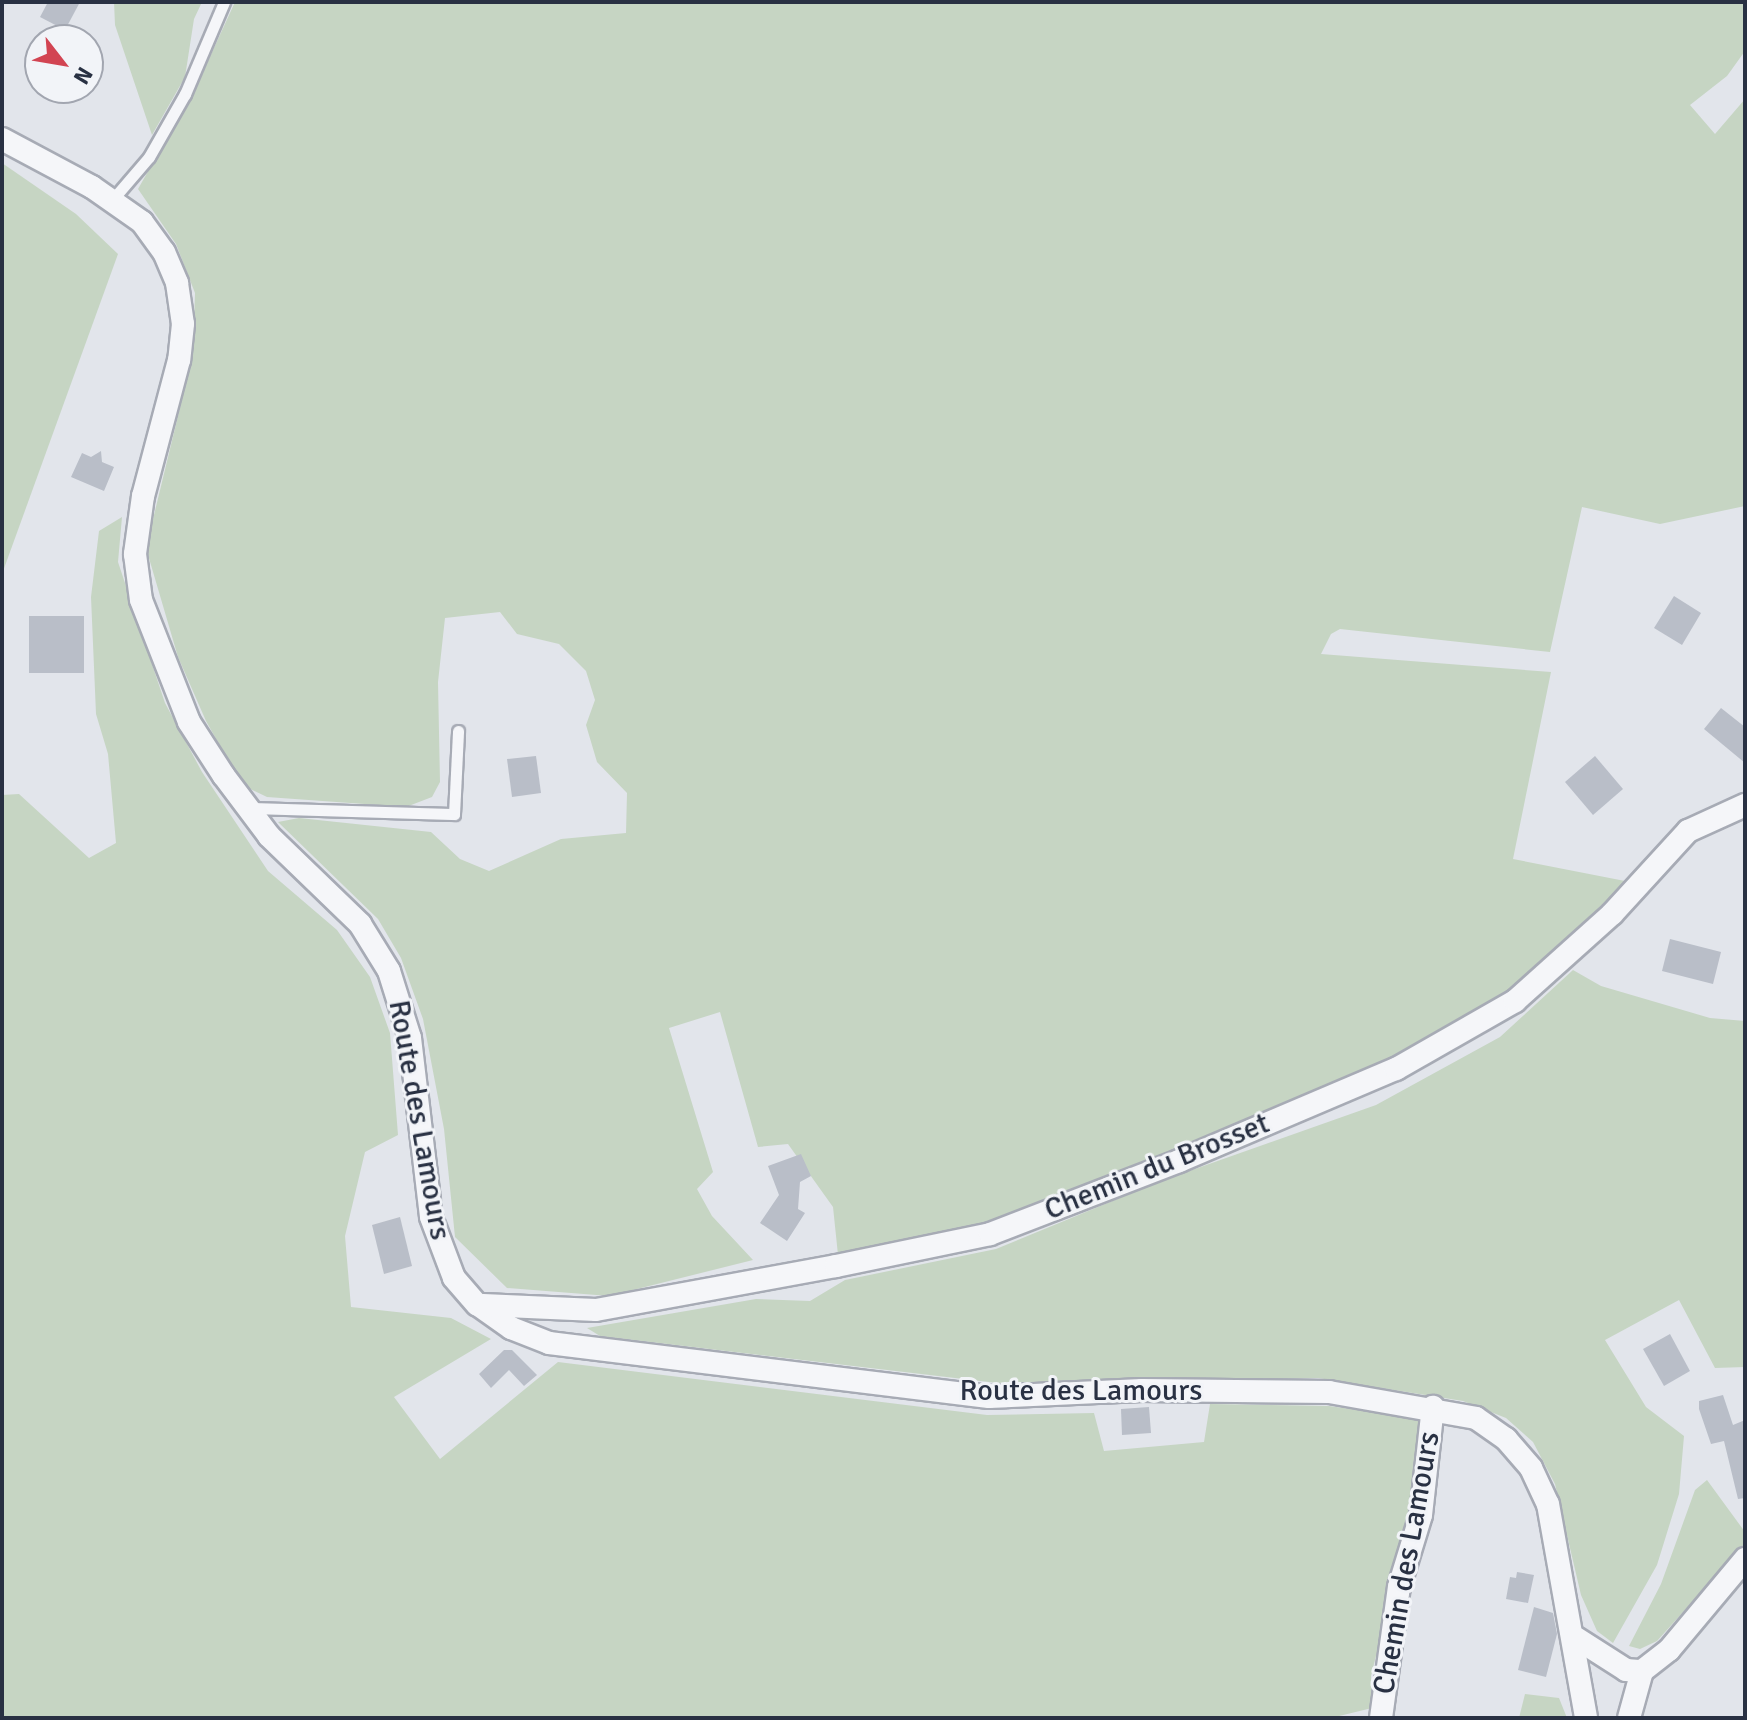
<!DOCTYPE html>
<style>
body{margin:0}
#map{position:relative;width:1747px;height:1720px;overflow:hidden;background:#e2e5eb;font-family:Signika,sans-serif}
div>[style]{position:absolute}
.green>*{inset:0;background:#c6d5c3}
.building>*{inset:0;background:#b9bec8}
.roads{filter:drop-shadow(2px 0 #a7abb5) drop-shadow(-2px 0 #a7abb5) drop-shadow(0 2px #a7abb5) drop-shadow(0 -2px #a7abb5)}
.lane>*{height:11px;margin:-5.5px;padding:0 5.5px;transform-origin:5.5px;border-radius:5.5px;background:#f5f6f9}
.street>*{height:22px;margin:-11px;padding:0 11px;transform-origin:11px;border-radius:11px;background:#f5f6f9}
span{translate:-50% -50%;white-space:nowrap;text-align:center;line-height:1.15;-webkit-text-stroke:6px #f2f4f8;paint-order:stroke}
.street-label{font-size:30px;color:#293143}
.frame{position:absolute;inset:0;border:4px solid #293143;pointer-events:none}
.north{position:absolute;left:24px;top:24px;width:80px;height:80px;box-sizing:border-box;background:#f2f4f8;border:2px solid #a2a6b0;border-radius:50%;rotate:121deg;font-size:22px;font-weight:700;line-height:32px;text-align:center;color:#293143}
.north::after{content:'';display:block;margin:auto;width:28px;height:36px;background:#d24452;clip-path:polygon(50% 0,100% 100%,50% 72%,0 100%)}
</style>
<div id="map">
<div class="green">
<i style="clip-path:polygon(114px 2px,202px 2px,194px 19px,185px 77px,152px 135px,115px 25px)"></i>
<i style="clip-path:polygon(235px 2px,1745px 2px,1745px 51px,1727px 76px,1690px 105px,1715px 134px,1745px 99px,1745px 506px,1660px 524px,1582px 507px,1550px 652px,1340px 629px,1331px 634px,1321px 654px,1551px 672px,1513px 859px,1625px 881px,1608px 906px,1511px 990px,1362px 1073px,1079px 1192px,980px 1226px,838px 1255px,833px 1207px,788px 1144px,758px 1147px,720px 1012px,669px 1028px,713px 1172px,697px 1189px,712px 1216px,753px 1260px,609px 1296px,507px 1288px,455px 1237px,444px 1129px,423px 1019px,401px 958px,378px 919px,278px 822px,299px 818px,431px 832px,460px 859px,489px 871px,561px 839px,626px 833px,627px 793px,597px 762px,586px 725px,595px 700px,586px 671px,559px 644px,517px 634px,500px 612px,445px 618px,438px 682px,440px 782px,432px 797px,406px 807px,267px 797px,242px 785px,206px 721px,178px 657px,146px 548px,193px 354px,195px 293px,176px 244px,138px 189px,197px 85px)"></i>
<i style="clip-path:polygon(2px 163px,76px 214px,118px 254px,2px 574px)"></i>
<i style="clip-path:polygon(122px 517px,118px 562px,165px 703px,202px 772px,268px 871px,337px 930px,370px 977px,390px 1033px,398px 1135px,365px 1152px,345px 1236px,351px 1307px,451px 1318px,491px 1339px,394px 1397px,440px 1459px,558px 1362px,987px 1415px,1094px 1413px,1104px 1451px,1204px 1442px,1210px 1404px,1329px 1406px,1423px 1419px,1412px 1512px,1371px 1676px,1372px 1708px,1331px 1718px,2px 1718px,2px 795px,19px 794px,89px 858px,116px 843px,108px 754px,96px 714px,91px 597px,99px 531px)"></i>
<i style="clip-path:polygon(1573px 970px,1601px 986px,1710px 1018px,1745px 1021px,1745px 1367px,1715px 1368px,1679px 1300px,1605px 1340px,1646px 1407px,1684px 1436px,1679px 1494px,1657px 1565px,1613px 1643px,1597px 1631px,1581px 1595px,1555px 1484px,1533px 1442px,1506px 1418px,1463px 1401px,1318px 1378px,1006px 1384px,600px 1336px,587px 1328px,756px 1299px,810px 1301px,845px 1280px,996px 1249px,1161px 1181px,1376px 1105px,1500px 1037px)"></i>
<i style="clip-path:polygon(1707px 1480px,1745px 1532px,1745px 1543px,1657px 1641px,1640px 1649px,1629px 1646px,1661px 1584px,1695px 1490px)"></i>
<i style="clip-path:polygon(1525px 1694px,1559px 1698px,1567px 1718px,1519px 1718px)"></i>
</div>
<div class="building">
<i style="clip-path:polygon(48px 2px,80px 2px,65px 30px,40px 17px)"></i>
<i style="clip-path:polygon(101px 451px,102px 462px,114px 467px,104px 491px,71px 477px,82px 453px,91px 457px)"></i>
<i style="clip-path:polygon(1674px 596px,1701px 613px,1682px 645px,1654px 628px)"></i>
<i style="clip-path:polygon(29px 616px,84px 616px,84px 673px,29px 673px)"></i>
<i style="clip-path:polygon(1721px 708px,1745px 727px,1745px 763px,1704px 729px)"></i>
<i style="clip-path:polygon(536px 756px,541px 793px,512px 797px,507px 759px)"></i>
<i style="clip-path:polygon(1595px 756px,1623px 789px,1593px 815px,1565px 782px)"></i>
<i style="clip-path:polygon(1670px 939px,1721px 952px,1713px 984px,1662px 971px)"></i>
<i style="clip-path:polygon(801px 1154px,811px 1176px,800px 1182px,798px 1209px,805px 1213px,787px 1241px,760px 1223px,779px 1195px,768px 1166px)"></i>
<i style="clip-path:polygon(400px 1217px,412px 1266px,384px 1274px,372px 1225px)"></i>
<i style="clip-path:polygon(1670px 1334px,1690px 1371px,1664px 1386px,1643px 1349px)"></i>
<i style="clip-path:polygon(504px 1350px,512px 1350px,537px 1375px,524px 1386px,509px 1370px,491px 1388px,479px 1374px)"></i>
<i style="clip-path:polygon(1723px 1395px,1733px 1425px,1745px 1420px,1745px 1498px,1738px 1499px,1724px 1441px,1711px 1444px,1699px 1409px,1699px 1401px)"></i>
<i style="clip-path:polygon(1149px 1407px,1151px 1433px,1122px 1435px,1121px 1409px)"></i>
<i style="clip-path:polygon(1517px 1572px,1534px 1575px,1528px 1603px,1506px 1599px,1510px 1577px,1516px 1578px)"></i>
<i style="clip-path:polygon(1534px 1607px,1553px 1613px,1557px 1634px,1546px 1677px,1518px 1670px)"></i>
</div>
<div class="roads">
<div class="lane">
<i style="left:113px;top:199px;width:55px;rotate:-49.4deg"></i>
<i style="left:149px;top:157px;width:73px;rotate:-60.3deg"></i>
<i style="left:185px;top:94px;width:100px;rotate:-67deg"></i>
<i style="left:249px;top:808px;width:205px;rotate:1.7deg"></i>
<i style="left:454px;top:814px;width:83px;rotate:-87.2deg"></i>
</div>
<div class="street">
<i style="left:2px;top:139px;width:102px;rotate:28.1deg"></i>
<i style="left:92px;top:187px;width:61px;rotate:35deg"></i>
<i style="left:142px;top:222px;width:37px;rotate:54deg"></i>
<i style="left:164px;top:252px;width:34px;rotate:67deg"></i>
<i style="left:177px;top:283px;width:41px;rotate:81.7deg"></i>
<i style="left:183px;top:324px;width:36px;rotate:96deg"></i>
<i style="left:179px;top:360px;width:141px;rotate:104.8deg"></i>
<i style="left:143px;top:496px;width:59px;rotate:97.9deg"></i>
<i style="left:135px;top:554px;width:46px;rotate:82.6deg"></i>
<i style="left:141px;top:600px;width:131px;rotate:68.5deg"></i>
<i style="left:189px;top:722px;width:64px;rotate:57.1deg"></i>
<i style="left:224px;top:776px;width:75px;rotate:53.1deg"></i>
<i style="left:269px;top:836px;width:127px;rotate:44deg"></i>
<i style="left:360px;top:924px;width:55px;rotate:58.3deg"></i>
<i style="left:389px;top:971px;width:70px;rotate:72.6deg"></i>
<i style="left:410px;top:1038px;width:180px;rotate:83.3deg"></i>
<i style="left:431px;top:1217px;width:65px;rotate:69.3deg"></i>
<i style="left:454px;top:1278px;width:35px;rotate:49deg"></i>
<i style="left:477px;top:1304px;width:42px;rotate:35.2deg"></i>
<i style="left:511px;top:1328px;width:41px;rotate:21.5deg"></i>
<i style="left:549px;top:1343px;width:443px;rotate:7deg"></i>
<i style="left:989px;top:1397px;width:153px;rotate:-2.6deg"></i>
<i style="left:1142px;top:1390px;width:187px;rotate:0.6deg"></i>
<i style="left:1329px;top:1392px;width:149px;rotate:10deg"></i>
<i style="left:1476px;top:1418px;width:37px;rotate:35deg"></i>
<i style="left:1506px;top:1439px;width:38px;rotate:49deg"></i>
<i style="left:1531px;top:1468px;width:40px;rotate:65deg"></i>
<i style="left:1548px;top:1504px;width:217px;rotate:79.9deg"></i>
<i style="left:483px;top:1305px;width:113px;rotate:2.5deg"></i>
<i style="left:596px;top:1310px;width:244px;rotate:-10.4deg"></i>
<i style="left:836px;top:1266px;width:157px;rotate:-11.7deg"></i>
<i style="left:990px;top:1234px;width:203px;rotate:-21.1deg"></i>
<i style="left:1179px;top:1161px;width:236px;rotate:-23deg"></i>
<i style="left:1396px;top:1069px;width:137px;rotate:-29.7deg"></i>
<i style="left:1515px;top:1001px;width:130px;rotate:-41.9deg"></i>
<i style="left:1612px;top:914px;width:113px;rotate:-47.5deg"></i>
<i style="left:1688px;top:831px;width:63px;rotate:-24.5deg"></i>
<i style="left:1576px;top:1638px;width:59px;rotate:32.6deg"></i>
<i style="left:1626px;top:1670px;width:16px;rotate:4deg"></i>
<i style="left:1642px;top:1671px;width:34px;rotate:-38deg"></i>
<i style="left:1669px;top:1650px;width:119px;rotate:-50.1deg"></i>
<i style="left:1381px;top:1718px;width:132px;rotate:-82.2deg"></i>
<i style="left:1399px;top:1587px;width:75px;rotate:-73deg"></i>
<i style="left:1421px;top:1515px;width:109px;rotate:-83.7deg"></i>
<i style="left:1629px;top:1718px;width:49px;rotate:-74.5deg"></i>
</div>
</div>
<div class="street-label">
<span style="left:419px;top:1120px;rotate:80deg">Route des Lamours</span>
<span style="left:1157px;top:1167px;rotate:-22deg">Chemin du Brosset</span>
<span style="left:1081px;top:1391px">Route des Lamours</span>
<span style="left:1407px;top:1563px;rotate:-80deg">Chemin des Lamours</span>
</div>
<div class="frame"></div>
<div class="north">N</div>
</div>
